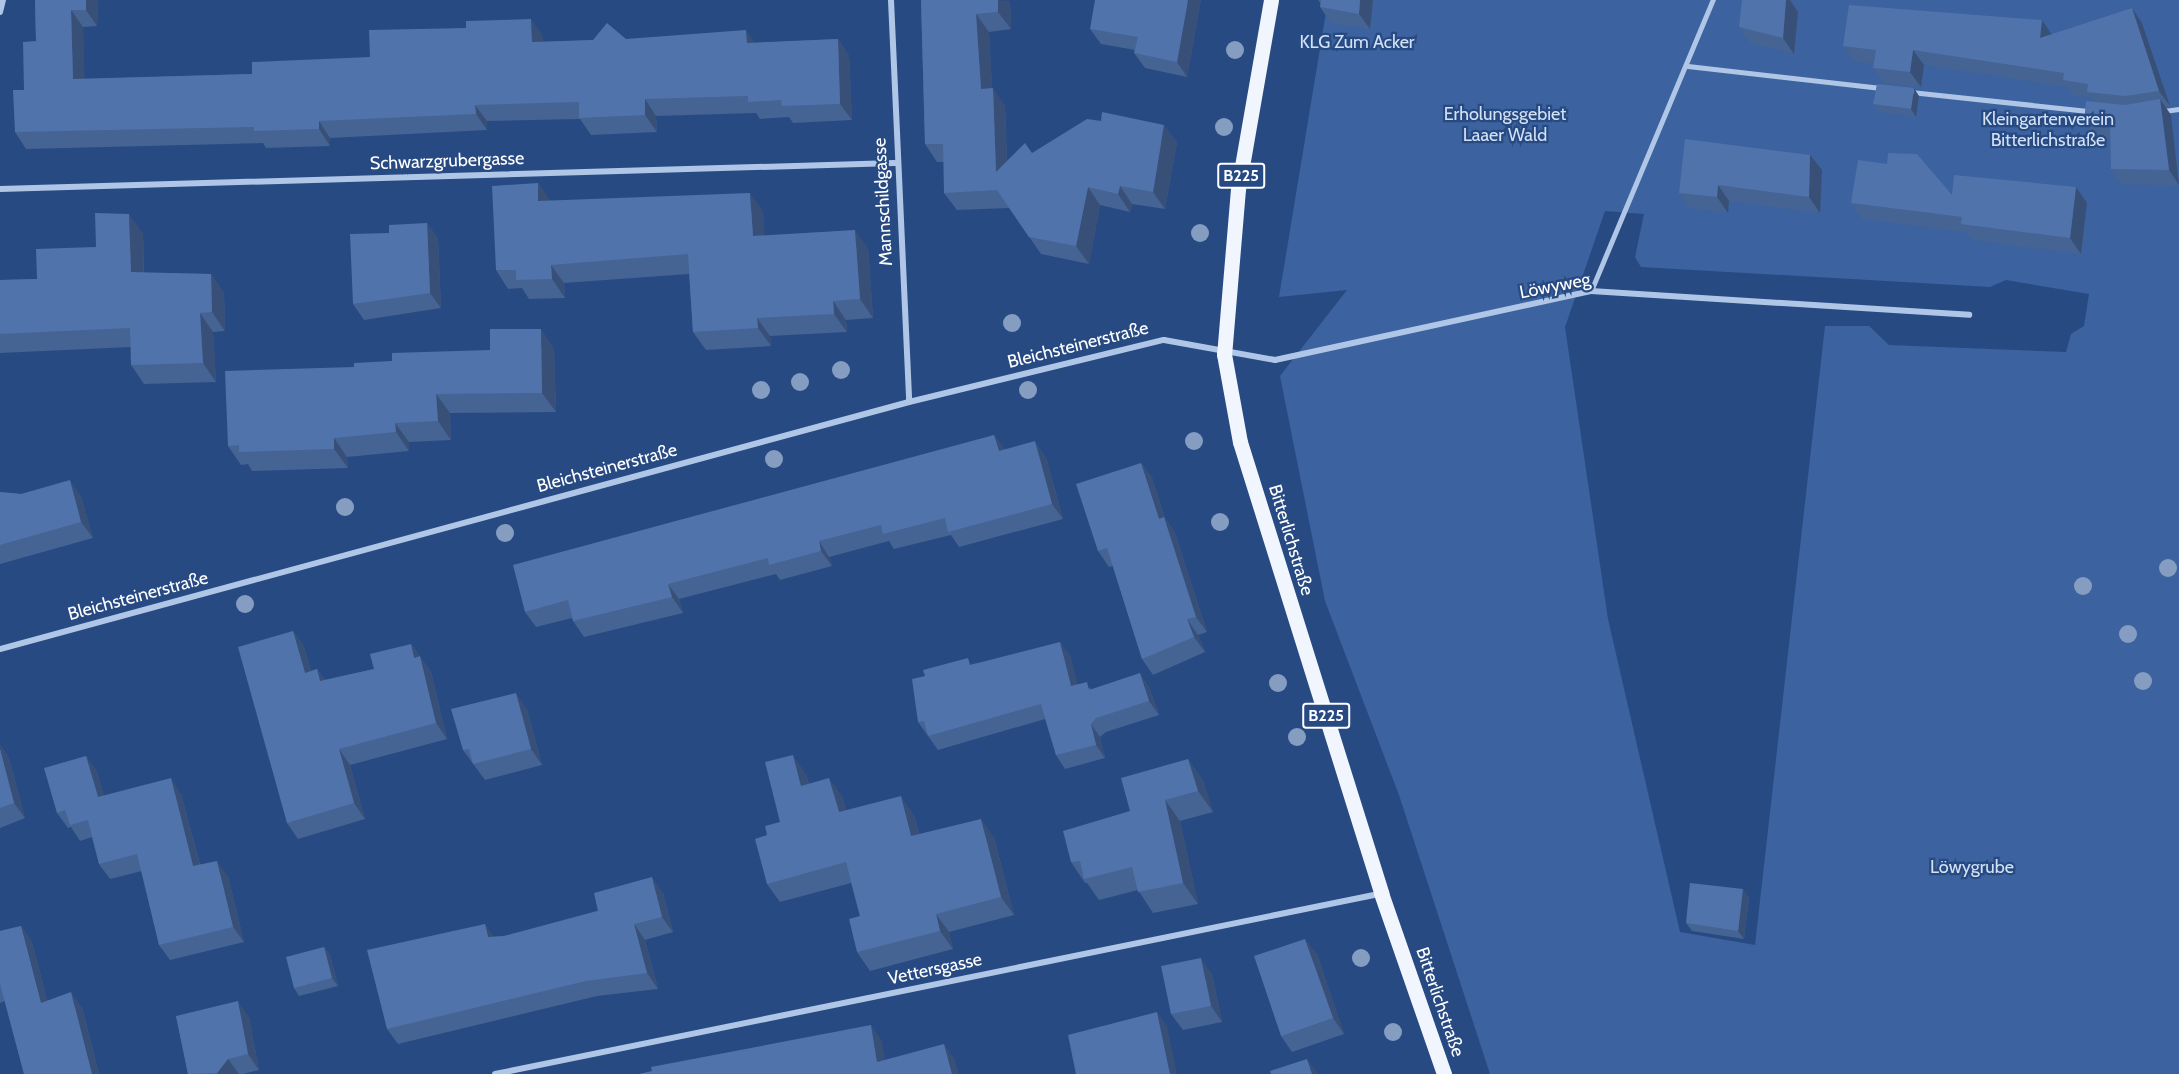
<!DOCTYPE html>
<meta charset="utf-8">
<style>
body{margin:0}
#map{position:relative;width:2179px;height:1074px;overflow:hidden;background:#274a83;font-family:Cabin,sans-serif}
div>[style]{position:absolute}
.green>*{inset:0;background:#3c639f}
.service>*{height:4.5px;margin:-2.25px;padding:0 2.25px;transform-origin:2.25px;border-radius:2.25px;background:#b0c6e7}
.minor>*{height:6px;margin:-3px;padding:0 3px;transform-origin:3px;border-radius:3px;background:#b0c6e7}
.primary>*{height:15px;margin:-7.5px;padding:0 7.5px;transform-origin:7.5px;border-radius:7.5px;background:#f1f5fd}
.trees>*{width:18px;height:18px;margin:-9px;border-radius:50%;background:#869dc2}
.wall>*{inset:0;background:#456393}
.shaded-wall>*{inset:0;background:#385078}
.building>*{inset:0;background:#5073ab}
span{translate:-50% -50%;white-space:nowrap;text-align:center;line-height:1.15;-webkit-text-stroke:4.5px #274a83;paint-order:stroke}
.shield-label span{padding:2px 4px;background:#274a83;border:2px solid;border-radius:4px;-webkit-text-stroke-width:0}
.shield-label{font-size:16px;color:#fff;font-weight:700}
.park-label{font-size:18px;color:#d3e1f5}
.street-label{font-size:18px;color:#fff}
</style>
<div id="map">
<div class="green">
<i style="clip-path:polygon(evenodd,1328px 0,2179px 0,2179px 1074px,1490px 1074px,1399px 795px,1325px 601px,1280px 376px,1347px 290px,1279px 297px,1328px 0,1605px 211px,1644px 214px,1635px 257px,1641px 267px,1990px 287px,2006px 280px,2089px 294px,2084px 326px,2071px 334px,2066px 352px,1889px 345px,1869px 326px,1825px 326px,1755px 945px,1680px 932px,1608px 619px,1565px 327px,1605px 211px)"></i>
</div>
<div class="service">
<i style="left:1688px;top:66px;width:194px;rotate:6.5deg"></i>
<i style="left:1911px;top:92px;width:180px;rotate:6.1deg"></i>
<i style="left:2164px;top:111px;width:15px;rotate:-8deg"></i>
<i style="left:1591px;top:291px;width:316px;rotate:-67.3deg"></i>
</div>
<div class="minor">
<i style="left:891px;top:0;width:402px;rotate:87.4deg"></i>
<i style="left:0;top:12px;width:12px;rotate:-76deg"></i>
<i style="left:0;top:189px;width:895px;rotate:-1.66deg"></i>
<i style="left:0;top:649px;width:942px;rotate:-15.2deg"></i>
<i style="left:909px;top:402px;width:262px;rotate:-13.7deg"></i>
<i style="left:1164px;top:340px;width:113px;rotate:10.2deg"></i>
<i style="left:1275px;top:360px;width:323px;rotate:-12.3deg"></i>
<i style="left:1591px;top:291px;width:379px;rotate:3.6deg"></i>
<i style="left:495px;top:1074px;width:902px;rotate:-11.51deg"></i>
</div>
<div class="primary">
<i style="left:1271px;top:0;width:192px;rotate:99.9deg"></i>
<i style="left:1238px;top:189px;width:166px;rotate:94.8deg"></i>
<i style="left:1224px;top:354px;width:89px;rotate:79.7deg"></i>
<i style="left:1240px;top:442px;width:473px;rotate:72.6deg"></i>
<i style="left:1381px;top:893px;width:192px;rotate:70.8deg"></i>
</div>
<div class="trees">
<i style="left:1235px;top:50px"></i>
<i style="left:1224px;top:127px"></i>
<i style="left:1200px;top:233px"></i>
<i style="left:1012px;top:323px"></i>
<i style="left:841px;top:370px"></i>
<i style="left:800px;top:382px"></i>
<i style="left:761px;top:390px"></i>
<i style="left:1028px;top:390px"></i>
<i style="left:1194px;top:441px"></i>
<i style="left:774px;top:459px"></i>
<i style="left:345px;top:507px"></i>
<i style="left:1220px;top:522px"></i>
<i style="left:505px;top:533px"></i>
<i style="left:2168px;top:568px"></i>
<i style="left:2083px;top:586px"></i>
<i style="left:245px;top:604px"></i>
<i style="left:2128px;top:634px"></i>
<i style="left:2143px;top:681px"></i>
<i style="left:1278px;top:683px"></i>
<i style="left:1297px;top:737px"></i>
<i style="left:1361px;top:958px"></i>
<i style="left:1393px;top:1032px"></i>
</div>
<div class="wall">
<i style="clip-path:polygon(35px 0,98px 0,97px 26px,83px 27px,84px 79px,252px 74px,370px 57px,543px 36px,543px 42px,626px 39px,755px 43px,838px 39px,849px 56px,852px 120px,793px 123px,789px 117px,760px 119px,756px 113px,656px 116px,657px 132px,591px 135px,580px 119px,487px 121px,487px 130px,330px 138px,330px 146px,266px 148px,263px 143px,26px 149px,15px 132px,36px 41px)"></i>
<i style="clip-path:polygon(921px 0,1010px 1px,1011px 29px,989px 32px,992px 88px,1005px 106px,1007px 161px,1032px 153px,1177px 142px,1165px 209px,1132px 204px,1130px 212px,1100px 205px,1089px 264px,1041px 254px,1009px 208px,957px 210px,944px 193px,944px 162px,937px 162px,925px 144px)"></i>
<i style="clip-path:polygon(1201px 0,1187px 77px,1145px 68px,1134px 53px,1135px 50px,1101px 44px,1090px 29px)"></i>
<i style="clip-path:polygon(1318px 0,1373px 0,1370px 29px,1331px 23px,1320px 7px,1321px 4px)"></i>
<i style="clip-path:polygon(1798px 12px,1794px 54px,1750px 43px,1739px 27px)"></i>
<i style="clip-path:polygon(2142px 23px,2170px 106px,2165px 107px,2171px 115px,2179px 186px,2121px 184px,2111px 169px,2110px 139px,2095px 138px,2084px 122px,2094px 102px,2091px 98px,2073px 95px,2068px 87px,1924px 65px,1921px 87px,1884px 83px,1873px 68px,1874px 64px,1854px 61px,1843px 46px,2052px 34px)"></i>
<i style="clip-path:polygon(1919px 96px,1916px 117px,1879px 112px,1873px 104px)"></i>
<i style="clip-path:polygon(1685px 139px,1822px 170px,1820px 213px,1729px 201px,1728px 213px,1690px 208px,1679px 193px)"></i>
<i style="clip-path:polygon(538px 183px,550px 201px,763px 211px,764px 236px,868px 248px,873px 318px,846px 320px,847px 332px,770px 336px,771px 346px,706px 350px,693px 332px,689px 274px,564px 283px,565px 298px,529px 299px,522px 288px,508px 289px,496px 270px)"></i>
<i style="clip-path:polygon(2076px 187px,2087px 203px,2081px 254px,1972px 240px,1967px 232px,1862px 219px,1851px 203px,1952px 195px)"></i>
<i style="clip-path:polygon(427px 223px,438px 239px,441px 308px,364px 320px,353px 304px,389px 233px)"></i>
<i style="clip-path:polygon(143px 233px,144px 273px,211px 274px,224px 293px,225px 331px,213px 332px,216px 382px,144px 384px,131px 365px,131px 347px,0 353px,0 280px,37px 279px,96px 247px)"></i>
<i style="clip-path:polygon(554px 348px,556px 412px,450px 413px,451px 440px,409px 442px,409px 451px,347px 457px,348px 468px,252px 471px,248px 464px,241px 465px,228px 446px,354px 367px,392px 361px)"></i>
<i style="clip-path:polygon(994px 435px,1004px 449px,1046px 457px,1063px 519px,959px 547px,951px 535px,894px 549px,889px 541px,829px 557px,832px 566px,780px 580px,776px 574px,679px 599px,683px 613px,584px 637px,573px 621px,572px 618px,536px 627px,525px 612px)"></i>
<i style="clip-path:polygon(1141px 463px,1152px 478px,1165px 518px,1175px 533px,1207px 632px,1198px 635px,1205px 652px,1153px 675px,1142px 659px,1113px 566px,1109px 567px,1098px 551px)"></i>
<i style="clip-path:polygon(0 492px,21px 494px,81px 496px,93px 538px,0 564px)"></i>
<i style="clip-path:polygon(293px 631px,304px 647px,311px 671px,317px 669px,325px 680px,374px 669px,411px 644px,431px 672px,447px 739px,350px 765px,365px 819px,298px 839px,287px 823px)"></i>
<i style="clip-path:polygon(1070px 655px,1077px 684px,1092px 689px,1149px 687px,1159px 715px,1106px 732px,1100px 737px,1105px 758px,1065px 769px,1056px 755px,1045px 719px,938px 750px,918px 722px,972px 664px)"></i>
<i style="clip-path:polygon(527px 709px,542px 765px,485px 780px,463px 750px)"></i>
<i style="clip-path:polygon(0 745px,9px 758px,25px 818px,0 828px)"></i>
<i style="clip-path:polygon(86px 756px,97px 772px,104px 796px,181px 794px,200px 864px,228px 876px,244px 942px,170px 960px,159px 945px,142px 871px,110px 879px,99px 864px,92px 837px,80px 841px,71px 827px,68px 828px,57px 813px)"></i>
<i style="clip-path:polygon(1188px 759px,1203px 781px,1213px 812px,1180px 821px,1198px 904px,1153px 913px,1138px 890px,1099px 900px,1087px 883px,1085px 883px,1071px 862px,1130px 811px)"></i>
<i style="clip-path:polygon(806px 774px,809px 784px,842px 796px,846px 810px,914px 815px,919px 834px,994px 837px,1014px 915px,949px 932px,953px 949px,870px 971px,857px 952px,860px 916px,851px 883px,780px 902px,767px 884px,767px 835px,780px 822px)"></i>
<i style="clip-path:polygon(663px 893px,673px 932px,645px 940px,658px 989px,597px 996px,398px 1044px,387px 1029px,485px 924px,493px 937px,504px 936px)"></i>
<i style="clip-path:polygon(1749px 897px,1744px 939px,1692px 931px,1686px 923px)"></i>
<i style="clip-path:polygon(21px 926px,32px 942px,47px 1000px,82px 1007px,99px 1074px,24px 1074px,5px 1001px,0 1003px,0 931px)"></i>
<i style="clip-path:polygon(324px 947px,330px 955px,338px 986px,299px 996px,294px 988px)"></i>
<i style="clip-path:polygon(1317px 954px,1344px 1034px,1292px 1052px,1281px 1036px)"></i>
<i style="clip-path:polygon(1212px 974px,1222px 1022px,1183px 1030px,1171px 1014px)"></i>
<i style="clip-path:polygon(176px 1016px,249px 1017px,259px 1070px,243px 1074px,188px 1074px)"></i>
</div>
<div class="shaded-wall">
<i style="clip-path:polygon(86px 0,98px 0,97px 26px,86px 10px)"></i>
<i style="clip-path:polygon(998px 0,1010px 1px,1011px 29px,998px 12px)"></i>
<i style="clip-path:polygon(1188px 0,1201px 0,1187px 77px,1177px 62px)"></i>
<i style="clip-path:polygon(1360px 0,1373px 0,1370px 29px,1359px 14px)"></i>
<i style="clip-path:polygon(1786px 0,1790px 0,1798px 12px,1794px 54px,1783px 38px)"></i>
<i style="clip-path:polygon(2132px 8px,2142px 23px,2170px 106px,2159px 91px)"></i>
<i style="clip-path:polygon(71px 10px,83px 27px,85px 96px,73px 79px)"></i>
<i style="clip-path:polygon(976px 14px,989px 32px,993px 106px,981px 89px)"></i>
<i style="clip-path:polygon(531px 19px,543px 36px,544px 59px,532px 42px)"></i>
<i style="clip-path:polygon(2042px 20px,2052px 35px,2040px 38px)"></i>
<i style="clip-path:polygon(746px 30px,758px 47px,747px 43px)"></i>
<i style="clip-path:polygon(838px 39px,849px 56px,852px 120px,840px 104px)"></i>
<i style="clip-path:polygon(1913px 50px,1924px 65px,1921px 87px,1910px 72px)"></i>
<i style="clip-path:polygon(993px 88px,1005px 106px,1008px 190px,996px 172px)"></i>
<i style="clip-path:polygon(1914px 88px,1919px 96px,1916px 117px,1911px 109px)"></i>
<i style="clip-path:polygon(645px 99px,656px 116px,657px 132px,645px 115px)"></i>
<i style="clip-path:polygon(2160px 99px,2171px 115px,2179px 185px,2169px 170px)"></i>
<i style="clip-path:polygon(475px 105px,487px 121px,487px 130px,476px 114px)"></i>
<i style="clip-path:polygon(319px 121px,330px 138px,330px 146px,319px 129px)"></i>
<i style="clip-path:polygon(1164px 125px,1177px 142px,1165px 209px,1153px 192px)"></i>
<i style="clip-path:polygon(1810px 155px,1822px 170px,1820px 213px,1809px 197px)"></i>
<i style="clip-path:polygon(538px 183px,551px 201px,538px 201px)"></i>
<i style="clip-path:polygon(1718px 185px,1729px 201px,1728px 213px,1717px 197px)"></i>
<i style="clip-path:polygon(1120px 186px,1132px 204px,1130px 212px,1118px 194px)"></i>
<i style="clip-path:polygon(1088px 187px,1100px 205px,1089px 264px,1076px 246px)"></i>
<i style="clip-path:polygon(2076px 187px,2087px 203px,2081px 254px,2070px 238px)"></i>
<i style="clip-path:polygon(750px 193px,763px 211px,766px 255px,753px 236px)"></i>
<i style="clip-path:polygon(129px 214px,143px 233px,144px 291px,131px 272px)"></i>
<i style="clip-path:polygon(427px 223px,438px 239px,441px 308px,430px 293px)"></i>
<i style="clip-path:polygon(855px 230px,868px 248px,873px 318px,860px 299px)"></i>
<i style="clip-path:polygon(551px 265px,564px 283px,565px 298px,552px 279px)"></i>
<i style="clip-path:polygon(211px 274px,224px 293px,225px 331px,212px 312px)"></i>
<i style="clip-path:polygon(833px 301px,846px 320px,847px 332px,834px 314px)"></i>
<i style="clip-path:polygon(200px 313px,213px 332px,216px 382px,203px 363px)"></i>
<i style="clip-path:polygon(757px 318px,770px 336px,771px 346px,758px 328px)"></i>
<i style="clip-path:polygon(541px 329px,554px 348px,556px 412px,542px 393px)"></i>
<i style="clip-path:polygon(436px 394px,450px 413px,451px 440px,438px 421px)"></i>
<i style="clip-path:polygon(395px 423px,409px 442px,409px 451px,396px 432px)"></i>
<i style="clip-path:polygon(994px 435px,1005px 450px,999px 451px)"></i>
<i style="clip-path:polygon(334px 438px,347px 457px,348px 468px,334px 449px)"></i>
<i style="clip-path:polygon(1035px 441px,1046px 457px,1063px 519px,1052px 504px)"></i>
<i style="clip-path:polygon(1141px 463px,1152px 478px,1165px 518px,1175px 533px,1207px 632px,1196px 617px,1159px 519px)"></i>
<i style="clip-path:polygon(70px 480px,81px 496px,93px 538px,81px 522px)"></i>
<i style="clip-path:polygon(819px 541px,829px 557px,832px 566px,821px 551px)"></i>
<i style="clip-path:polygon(668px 584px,679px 599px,683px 613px,672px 597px)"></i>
<i style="clip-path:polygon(1187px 619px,1198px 635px,1205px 652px,1194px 637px)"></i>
<i style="clip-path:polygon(293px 631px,304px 647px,316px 689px,305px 673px)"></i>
<i style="clip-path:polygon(1060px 642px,1070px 655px,1081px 699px,1071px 686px)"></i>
<i style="clip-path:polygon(411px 644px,431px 672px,447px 739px,436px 723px,414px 658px)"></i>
<i style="clip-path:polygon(317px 669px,328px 685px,320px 681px)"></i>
<i style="clip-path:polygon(1140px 673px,1149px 687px,1159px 715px,1149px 701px)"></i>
<i style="clip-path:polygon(516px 693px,527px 709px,542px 765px,531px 749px)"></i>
<i style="clip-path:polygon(1091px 724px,1100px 737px,1105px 758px,1096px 745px)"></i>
<i style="clip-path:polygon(0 745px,9px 758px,25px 818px,14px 803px,0 749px)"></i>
<i style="clip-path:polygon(339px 749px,350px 765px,365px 819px,354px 803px)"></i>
<i style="clip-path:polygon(793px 755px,806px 774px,814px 805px,801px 786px)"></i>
<i style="clip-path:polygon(86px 756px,97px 772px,109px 813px,98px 797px)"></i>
<i style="clip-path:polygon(1188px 759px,1203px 781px,1213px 812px,1198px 791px)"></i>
<i style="clip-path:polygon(171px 778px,181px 794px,204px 881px,193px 866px)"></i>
<i style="clip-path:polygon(829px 778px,842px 796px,852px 830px,839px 812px)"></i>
<i style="clip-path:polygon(901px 796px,914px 815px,924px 855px,911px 836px)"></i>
<i style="clip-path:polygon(1165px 800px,1180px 821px,1198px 904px,1183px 883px)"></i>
<i style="clip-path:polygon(981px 819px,994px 837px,1014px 915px,1001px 897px)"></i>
<i style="clip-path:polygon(217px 861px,228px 876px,244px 942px,233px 927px)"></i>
<i style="clip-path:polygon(652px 877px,663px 893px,673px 932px,662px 917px)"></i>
<i style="clip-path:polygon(1743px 889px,1749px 897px,1744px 939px,1738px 931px)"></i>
<i style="clip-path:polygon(936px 914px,949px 932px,953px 949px,940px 931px)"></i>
<i style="clip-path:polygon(485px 924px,496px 940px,488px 937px)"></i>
<i style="clip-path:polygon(634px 924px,645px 940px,658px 989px,647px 973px)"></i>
<i style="clip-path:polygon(21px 926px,32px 942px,52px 1019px,41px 1003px)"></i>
<i style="clip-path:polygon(1305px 939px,1317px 954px,1344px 1034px,1333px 1018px)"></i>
<i style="clip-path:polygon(324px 947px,330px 955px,338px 986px,332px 978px)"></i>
<i style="clip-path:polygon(1201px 958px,1212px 974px,1222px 1022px,1211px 1006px)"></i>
<i style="clip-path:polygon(71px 992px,82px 1007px,99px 1074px,92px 1074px)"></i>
<i style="clip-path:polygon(238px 1001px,249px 1017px,259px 1070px,248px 1054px)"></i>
<i style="clip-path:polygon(1157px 1012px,1167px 1026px,1177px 1074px,1170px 1074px)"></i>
<i style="clip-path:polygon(871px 1025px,882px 1041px,887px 1074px,877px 1062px)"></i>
<i style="clip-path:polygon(944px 1044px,955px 1060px,959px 1074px,952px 1074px)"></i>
<i style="clip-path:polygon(228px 1059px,239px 1074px,218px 1074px,217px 1073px)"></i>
<i style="clip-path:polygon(1307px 1059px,1318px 1074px,1312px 1074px)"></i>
</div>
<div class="building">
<i style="clip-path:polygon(35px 0,86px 0,86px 10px,71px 10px,73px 79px,252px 74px,252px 62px,370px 57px,369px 30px,466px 28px,466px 21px,531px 19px,532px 42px,593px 40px,607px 23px,626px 39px,746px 30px,747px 43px,838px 39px,840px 104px,782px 106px,781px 100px,748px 102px,748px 96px,645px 99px,645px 115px,579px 118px,579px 102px,475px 105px,476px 114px,319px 121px,319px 129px,254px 131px,254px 127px,15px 132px,13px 90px,24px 90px,23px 42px,36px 41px)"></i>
<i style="clip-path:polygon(921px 0,998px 0,998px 12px,976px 14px,981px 89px,993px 88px,996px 172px,1025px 143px,1032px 153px,1087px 119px,1101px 121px,1102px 112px,1164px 125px,1153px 192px,1120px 186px,1118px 194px,1088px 187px,1076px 246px,1029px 237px,997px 190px,944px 193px,943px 144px,925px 144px)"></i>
<i style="clip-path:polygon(1095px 0,1188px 0,1177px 62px,1134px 53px,1138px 37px,1090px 29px)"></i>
<i style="clip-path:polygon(1321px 0,1360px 0,1359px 14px,1320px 7px)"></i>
<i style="clip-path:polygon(1742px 0,1786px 0,1783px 38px,1739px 27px)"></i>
<i style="clip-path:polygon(1849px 5px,2042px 20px,2040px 38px,2132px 8px,2159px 91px,2125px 96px,2087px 92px,2088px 84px,2063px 80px,2064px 73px,1913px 50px,1910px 72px,1873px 68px,1876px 50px,1843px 46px)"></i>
<i style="clip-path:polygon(1877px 84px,1914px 88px,1911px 109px,1873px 104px)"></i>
<i style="clip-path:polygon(2160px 99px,2169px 170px,2111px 169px,2110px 125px,2084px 122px,2086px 101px,2125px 105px)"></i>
<i style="clip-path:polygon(1685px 139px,1810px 155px,1809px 197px,1718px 185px,1717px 197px,1679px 193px)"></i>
<i style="clip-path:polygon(1888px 153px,1917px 154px,1952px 195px,1954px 175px,2076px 187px,2070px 238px,1961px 224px,1962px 217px,1851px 203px,1858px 160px,1887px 164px)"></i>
<i style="clip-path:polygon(538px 183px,538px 201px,750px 193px,753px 236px,855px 230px,860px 299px,833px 301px,834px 314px,757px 318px,758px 328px,693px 332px,688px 254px,551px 265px,552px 279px,516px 280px,516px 270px,496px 270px,492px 186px)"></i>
<i style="clip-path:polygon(95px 213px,129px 214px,131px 272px,211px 274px,212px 312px,200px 313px,203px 363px,131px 365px,130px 328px,0 334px,0 280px,37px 279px,36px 249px,96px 247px)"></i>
<i style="clip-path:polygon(427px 223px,430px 293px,353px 304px,350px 234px,389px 233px,389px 225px)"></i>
<i style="clip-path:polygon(490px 329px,541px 329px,542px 393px,436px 394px,438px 421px,395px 423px,396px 432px,334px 438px,334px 449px,239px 452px,239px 445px,228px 446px,225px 371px,354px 367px,354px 363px,392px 361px,392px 353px,490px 350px)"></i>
<i style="clip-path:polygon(994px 435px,999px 451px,1035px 441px,1052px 504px,948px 532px,945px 518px,883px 534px,881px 525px,819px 541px,821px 551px,769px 565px,768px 558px,668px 584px,672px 597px,573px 621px,568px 600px,525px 612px,513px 565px)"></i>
<i style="clip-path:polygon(1141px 463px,1159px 519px,1164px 517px,1196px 617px,1187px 619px,1194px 637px,1142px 659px,1107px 548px,1098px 551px,1076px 484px)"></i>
<i style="clip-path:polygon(70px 480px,81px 522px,0 545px,0 492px,21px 494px)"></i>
<i style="clip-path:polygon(293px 631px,305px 673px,317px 669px,320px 681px,374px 669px,370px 654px,411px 644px,414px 658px,420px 656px,436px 723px,339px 749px,354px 803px,287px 823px,238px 647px)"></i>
<i style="clip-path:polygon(1060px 642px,1071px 686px,1087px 682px,1089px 690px,1140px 673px,1149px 701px,1096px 718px,1091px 724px,1096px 745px,1056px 755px,1041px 704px,928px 736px,924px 721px,918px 722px,912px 679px,925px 676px,923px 670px,968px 658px,970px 665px)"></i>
<i style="clip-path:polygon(516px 693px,531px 749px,473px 764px,469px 749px,463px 750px,451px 709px)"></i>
<i style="clip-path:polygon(0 749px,14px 803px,0 808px)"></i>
<i style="clip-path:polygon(793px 755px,801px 786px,829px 778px,839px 812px,901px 796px,911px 836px,981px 819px,1001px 897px,936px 914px,940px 931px,857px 952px,849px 919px,860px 916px,846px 862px,767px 884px,755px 839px,767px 835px,765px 826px,780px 822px,765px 762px)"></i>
<i style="clip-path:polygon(86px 756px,98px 797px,171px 778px,193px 866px,217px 861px,233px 927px,159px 945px,137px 854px,99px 864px,88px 820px,70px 825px,65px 810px,57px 813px,44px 768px)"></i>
<i style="clip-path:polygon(1188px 759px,1198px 791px,1165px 800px,1183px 883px,1138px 892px,1132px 867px,1084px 879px,1080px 861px,1071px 862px,1063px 831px,1130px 811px,1121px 778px)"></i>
<i style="clip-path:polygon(652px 877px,662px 917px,634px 924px,647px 973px,586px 981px,387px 1029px,367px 950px,485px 924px,488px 937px,504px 936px,598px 911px,594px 893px)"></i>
<i style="clip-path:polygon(1690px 883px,1743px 889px,1738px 931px,1686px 923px)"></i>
<i style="clip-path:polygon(21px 926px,41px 1003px,71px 992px,92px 1074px,24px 1074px,0 984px,0 931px)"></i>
<i style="clip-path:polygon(1305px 939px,1333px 1018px,1281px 1036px,1254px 956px)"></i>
<i style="clip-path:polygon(324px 947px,332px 978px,294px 988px,286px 957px)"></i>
<i style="clip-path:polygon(1201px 958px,1211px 1006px,1171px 1014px,1161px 966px)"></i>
<i style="clip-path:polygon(238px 1001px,248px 1054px,228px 1059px,217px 1073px,188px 1074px,176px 1016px)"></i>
<i style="clip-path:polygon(1157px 1012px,1170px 1074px,1076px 1074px,1068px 1035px)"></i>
<i style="clip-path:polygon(871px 1025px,877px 1062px,944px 1044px,952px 1074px,639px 1074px,652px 1071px,651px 1067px)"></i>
<i style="clip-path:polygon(1307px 1059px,1312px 1074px,1271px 1074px,1270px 1071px)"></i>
</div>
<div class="shield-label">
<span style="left:1241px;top:176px">B225</span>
<span style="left:1326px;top:716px">B225</span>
</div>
<div class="park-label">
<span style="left:1357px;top:42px">KLG Zum Acker</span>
<span style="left:1505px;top:125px">Erholungsgebiet<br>Laaer Wald</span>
<span style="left:2048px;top:130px">Kleingartenverein<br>Bitterlichstraße</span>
<span style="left:1972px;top:867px">Löwygrube</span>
</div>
<div class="street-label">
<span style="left:447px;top:161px;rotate:-2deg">Schwarzgrubergasse</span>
<span style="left:883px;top:202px;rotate:-93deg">Mannschildgasse</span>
<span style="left:1555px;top:286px;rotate:-11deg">Löwyweg</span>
<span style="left:1078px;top:345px;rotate:-14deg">Bleichsteinerstraße</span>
<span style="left:607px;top:468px;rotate:-15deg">Bleichsteinerstraße</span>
<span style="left:1291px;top:540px;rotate:73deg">Bitterlichstraße</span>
<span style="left:138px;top:596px;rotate:-15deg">Bleichsteinerstraße</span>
<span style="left:935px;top:969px;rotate:-12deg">Vettersgasse</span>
<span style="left:1440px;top:1002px;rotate:71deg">Bitterlichstraße</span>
</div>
</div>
